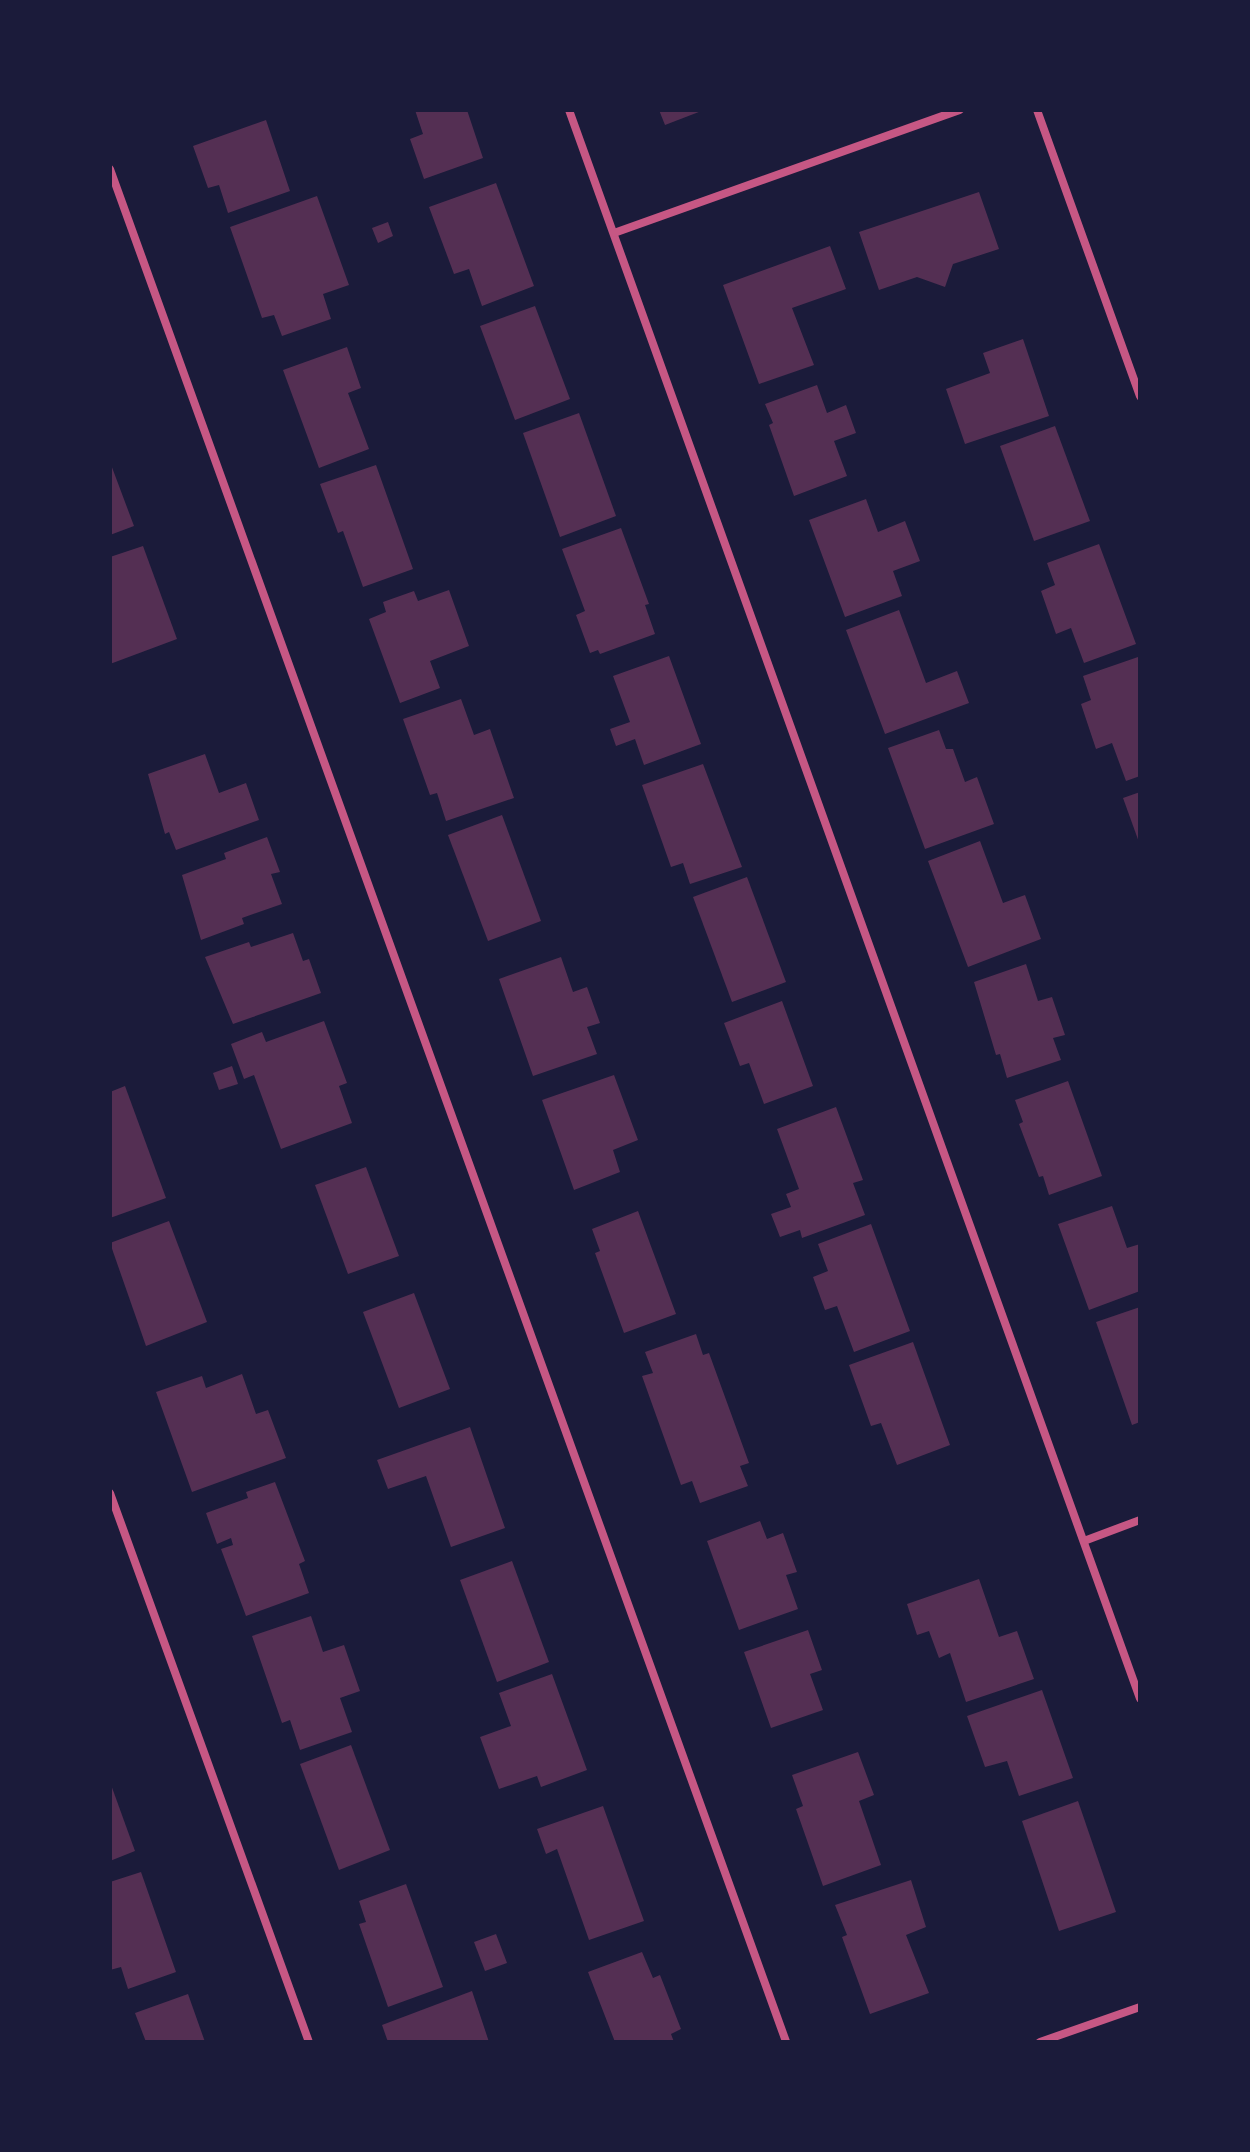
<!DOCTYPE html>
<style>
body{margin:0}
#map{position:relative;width:1250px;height:2152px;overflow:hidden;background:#1b1b3a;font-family:Barlow,sans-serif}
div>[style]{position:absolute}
.building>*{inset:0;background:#542f53}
.minor>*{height:8px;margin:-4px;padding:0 4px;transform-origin:4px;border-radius:4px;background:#c65784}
span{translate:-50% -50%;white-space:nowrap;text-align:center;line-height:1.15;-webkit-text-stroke:7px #1b1b3a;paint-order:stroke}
.frame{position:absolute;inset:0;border:112px solid #1b1b3a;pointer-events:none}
</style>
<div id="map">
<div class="building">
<i style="clip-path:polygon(415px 110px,467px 110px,483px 158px,424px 179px,410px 139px,423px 134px)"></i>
<i style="clip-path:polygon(659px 110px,704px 110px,665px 125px)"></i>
<i style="clip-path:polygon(266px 120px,290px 191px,228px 213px,219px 185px,208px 188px,193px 146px)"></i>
<i style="clip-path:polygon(496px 183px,534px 286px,482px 306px,469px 269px,454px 274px,429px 207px)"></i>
<i style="clip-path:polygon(979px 192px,999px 249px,953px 264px,945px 287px,917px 277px,879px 290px,859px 232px)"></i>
<i style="clip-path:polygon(317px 196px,349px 285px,323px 294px,331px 319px,282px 336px,274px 315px,262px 318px,230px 227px)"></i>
<i style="clip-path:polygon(388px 222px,393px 236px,378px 243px,372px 228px)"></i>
<i style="clip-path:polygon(830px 246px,846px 289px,792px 308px,814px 365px,759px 384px,723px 285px)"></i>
<i style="clip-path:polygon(535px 306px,570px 399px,515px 420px,480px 326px)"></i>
<i style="clip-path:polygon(1023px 339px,1049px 416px,965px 444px,946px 389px,990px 373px,983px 353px)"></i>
<i style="clip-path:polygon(347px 347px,361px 388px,348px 393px,369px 449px,319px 468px,283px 370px)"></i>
<i style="clip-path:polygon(817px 385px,827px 413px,846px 405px,856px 433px,834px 441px,847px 476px,794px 496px,769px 425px,773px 423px,765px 404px)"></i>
<i style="clip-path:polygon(579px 413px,616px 516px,560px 537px,523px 433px)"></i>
<i style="clip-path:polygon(1055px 426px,1090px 521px,1034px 541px,1000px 446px)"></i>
<i style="clip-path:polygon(110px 462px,134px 526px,110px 535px)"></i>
<i style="clip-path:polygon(376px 465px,413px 569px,363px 587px,343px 531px,338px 533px,320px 484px)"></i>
<i style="clip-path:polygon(866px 499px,878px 532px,905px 521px,920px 561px,893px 571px,902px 596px,845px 617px,809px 520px)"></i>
<i style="clip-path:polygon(621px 528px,649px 604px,645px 605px,655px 634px,600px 654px,598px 650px,590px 653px,576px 615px,585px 611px,562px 549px)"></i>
<i style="clip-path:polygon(1099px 544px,1136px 644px,1084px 663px,1071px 628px,1056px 634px,1041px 591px,1055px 585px,1047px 563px)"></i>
<i style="clip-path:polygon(143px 546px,177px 639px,110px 664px,110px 557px)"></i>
<i style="clip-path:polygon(449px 590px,469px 646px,430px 661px,440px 688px,400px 703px,369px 619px,386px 612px,383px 602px,414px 591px,418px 601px)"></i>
<i style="clip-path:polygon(899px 610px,926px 683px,957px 671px,969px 703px,885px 734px,846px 630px)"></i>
<i style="clip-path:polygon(669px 656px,701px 744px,644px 765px,635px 739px,616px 746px,610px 729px,630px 722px,613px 676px)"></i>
<i style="clip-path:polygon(1138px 657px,1140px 776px,1126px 781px,1112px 743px,1096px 749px,1081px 704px,1091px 700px,1083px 676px)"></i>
<i style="clip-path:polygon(461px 699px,474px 735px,490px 729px,514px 798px,446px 821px,437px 793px,430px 795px,403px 719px)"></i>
<i style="clip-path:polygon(939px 730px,946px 749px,953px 749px,965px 782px,977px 777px,994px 824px,925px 849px,888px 748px)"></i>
<i style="clip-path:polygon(205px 754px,219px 793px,246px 783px,259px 820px,176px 850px,169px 832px,165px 834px,148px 774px)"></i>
<i style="clip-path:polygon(703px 764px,742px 867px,690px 884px,683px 863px,671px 867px,642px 785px)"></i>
<i style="clip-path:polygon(1140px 792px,1140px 845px,1123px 798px)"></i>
<i style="clip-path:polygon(502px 815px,541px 921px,488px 941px,448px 835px)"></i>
<i style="clip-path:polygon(267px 837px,280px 872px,271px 874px,282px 904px,242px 918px,244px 924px,201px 940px,182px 875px,226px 859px,224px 853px)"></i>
<i style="clip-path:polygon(980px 841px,1003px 903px,1025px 895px,1041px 939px,968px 967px,928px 861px)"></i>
<i style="clip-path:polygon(747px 877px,786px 982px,732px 1002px,693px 897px)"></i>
<i style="clip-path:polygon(293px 933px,303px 961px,309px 959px,321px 993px,233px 1024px,205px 957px,249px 942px,251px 947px)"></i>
<i style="clip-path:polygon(561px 957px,573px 992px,587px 987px,600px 1023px,587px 1027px,597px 1054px,533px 1076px,499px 979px)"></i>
<i style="clip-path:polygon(1026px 964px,1038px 1001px,1052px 997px,1065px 1035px,1053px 1038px,1061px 1060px,1007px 1078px,1000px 1054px,996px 1055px,974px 982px)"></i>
<i style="clip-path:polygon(782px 1001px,813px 1086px,764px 1104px,749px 1063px,740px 1066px,724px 1023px)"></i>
<i style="clip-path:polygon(324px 1021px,347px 1083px,339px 1086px,352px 1123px,281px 1149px,254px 1075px,244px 1079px,231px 1044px,262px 1032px,266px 1042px)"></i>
<i style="clip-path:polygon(232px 1066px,238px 1084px,219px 1090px,213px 1073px)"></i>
<i style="clip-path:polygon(614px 1075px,638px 1140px,613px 1150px,620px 1172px,574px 1190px,542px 1100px)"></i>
<i style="clip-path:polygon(1068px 1081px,1102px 1176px,1049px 1195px,1043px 1176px,1039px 1177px,1019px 1124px,1023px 1122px,1015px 1100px)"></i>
<i style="clip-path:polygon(125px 1086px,166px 1198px,110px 1218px,110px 1092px)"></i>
<i style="clip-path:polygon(836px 1107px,863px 1180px,853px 1183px,865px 1215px,802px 1238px,800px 1230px,780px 1237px,771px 1214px,791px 1207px,786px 1194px,799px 1189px,777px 1129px)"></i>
<i style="clip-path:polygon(366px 1167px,399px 1256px,348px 1274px,315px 1185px)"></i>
<i style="clip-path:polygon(1112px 1206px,1127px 1248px,1140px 1244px,1140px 1291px,1089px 1310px,1058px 1224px)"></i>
<i style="clip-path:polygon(638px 1211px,676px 1314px,624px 1333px,595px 1253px,600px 1251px,592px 1229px)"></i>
<i style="clip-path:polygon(169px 1221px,207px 1322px,146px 1346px,110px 1243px)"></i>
<i style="clip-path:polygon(871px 1224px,910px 1331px,854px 1352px,837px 1306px,825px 1310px,813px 1277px,828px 1271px,818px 1244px)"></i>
<i style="clip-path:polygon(414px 1293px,450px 1389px,399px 1408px,363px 1312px)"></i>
<i style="clip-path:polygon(1140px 1307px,1140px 1422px,1132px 1425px,1096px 1322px)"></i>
<i style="clip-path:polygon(696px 1334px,703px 1355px,709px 1353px,749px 1463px,740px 1466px,748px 1486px,700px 1503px,692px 1481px,681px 1485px,642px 1376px,653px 1373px,645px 1352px)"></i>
<i style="clip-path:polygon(913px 1342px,950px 1445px,897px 1465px,881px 1423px,871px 1426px,849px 1365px)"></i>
<i style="clip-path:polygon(242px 1374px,256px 1414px,268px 1410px,286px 1458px,192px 1492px,156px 1392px,202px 1376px,206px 1388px)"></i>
<i style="clip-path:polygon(470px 1427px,505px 1528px,451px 1547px,426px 1476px,388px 1489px,377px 1460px)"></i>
<i style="clip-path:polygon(275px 1482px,305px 1561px,299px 1564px,309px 1593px,246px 1616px,221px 1549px,233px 1545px,231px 1538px,217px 1544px,206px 1513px,248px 1498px,246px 1492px)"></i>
<i style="clip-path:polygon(760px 1521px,767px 1539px,783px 1533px,797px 1572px,786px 1575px,798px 1609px,739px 1630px,707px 1541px)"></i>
<i style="clip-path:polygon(512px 1561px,549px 1662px,497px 1682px,460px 1580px)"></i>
<i style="clip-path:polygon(979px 1579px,999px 1637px,1017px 1631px,1034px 1679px,966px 1702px,950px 1653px,939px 1658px,929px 1631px,917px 1635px,907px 1604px)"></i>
<i style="clip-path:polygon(311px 1616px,323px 1652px,344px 1645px,360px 1691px,340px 1698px,352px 1732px,300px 1750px,290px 1720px,282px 1723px,252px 1636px)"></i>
<i style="clip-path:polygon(808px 1630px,822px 1670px,810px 1674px,823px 1710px,771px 1728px,744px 1652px)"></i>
<i style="clip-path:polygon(552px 1674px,587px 1770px,541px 1787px,537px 1776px,499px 1789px,480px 1737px,511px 1726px,499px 1693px)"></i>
<i style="clip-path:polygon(1042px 1690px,1073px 1778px,1019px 1796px,1007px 1761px,985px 1767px,967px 1716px)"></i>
<i style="clip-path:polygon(351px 1745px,390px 1850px,339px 1870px,300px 1764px)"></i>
<i style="clip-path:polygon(858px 1752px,874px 1795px,859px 1801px,881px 1865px,823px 1886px,796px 1809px,803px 1806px,792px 1775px)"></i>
<i style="clip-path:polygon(110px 1782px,135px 1851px,110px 1861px)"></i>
<i style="clip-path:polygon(1078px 1801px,1116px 1912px,1059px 1931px,1022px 1821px)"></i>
<i style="clip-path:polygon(603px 1806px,644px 1921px,589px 1940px,557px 1849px,546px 1854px,537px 1829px)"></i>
<i style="clip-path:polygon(141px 1872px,176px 1972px,128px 1989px,121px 1967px,110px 1970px,110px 1882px)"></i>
<i style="clip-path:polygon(911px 1880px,926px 1927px,906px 1935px,929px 1993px,870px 2014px,842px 1937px,847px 1935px,835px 1905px)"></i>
<i style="clip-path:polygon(406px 1884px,443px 1987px,388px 2007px,359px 1924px,366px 1922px,359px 1901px)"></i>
<i style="clip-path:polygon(496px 1934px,507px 1963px,485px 1971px,474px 1942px)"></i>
<i style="clip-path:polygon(642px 1952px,653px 1978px,660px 1975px,681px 2029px,671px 2034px,674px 2042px,615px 2042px,588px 1972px)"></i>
<i style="clip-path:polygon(472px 1991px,489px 2042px,388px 2042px,382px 2025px)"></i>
<i style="clip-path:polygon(188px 1994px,205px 2042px,146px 2042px,135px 2013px)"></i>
</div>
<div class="minor">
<i style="left:569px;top:110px;width:1688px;rotate:70.23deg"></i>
<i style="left:1037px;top:110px;width:304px;rotate:70.2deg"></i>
<i style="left:110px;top:169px;width:1991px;rotate:70.15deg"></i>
<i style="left:614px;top:233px;width:367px;rotate:-19.6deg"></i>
<i style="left:110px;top:1493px;width:584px;rotate:70.08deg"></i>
<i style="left:1084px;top:1541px;width:60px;rotate:-20.6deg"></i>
<i style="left:1040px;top:2042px;width:106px;rotate:-19.3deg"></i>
</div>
<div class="frame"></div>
</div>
